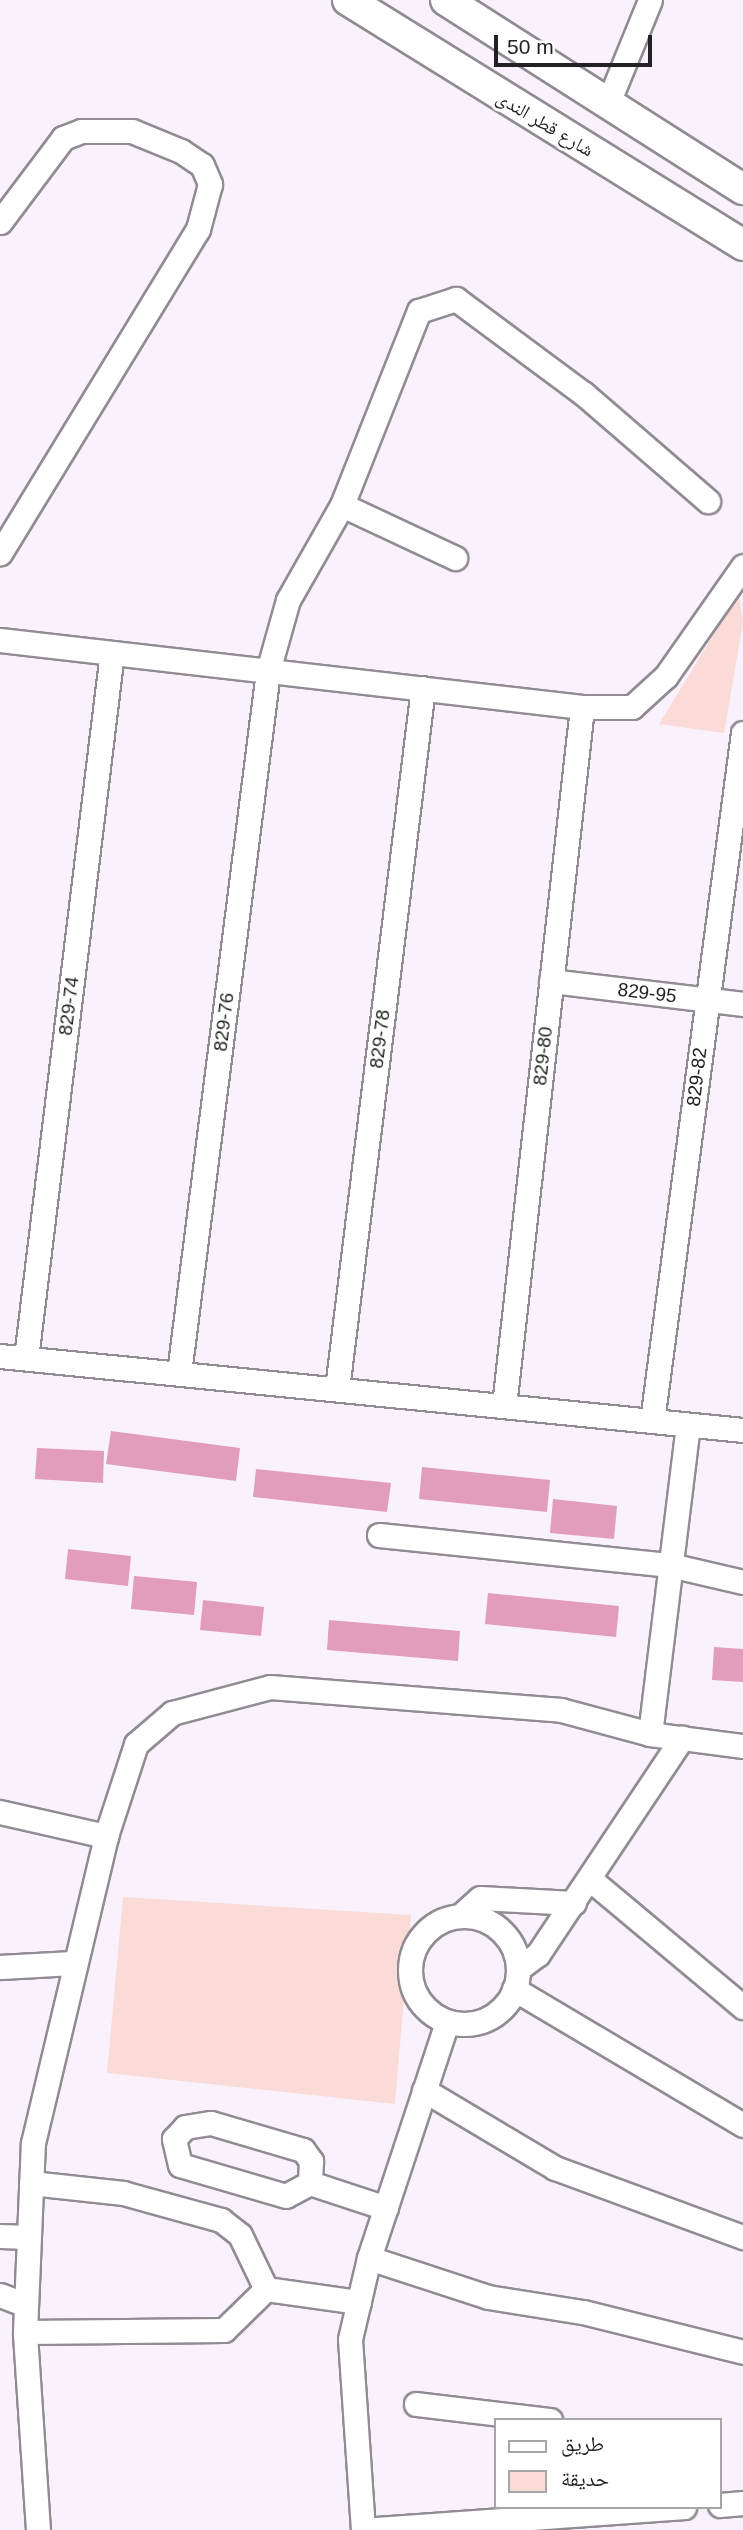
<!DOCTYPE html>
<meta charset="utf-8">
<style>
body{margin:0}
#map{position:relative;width:743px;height:2530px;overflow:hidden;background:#f9f1fb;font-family:Helvetica,"Noto Naskh Arabic",sans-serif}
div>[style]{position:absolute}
.green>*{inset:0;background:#fbdbd8}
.building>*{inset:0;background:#e29dbc}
.roads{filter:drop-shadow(2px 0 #918b94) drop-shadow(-2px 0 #918b94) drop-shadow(0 2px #918b94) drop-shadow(0 -2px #918b94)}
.minor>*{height:23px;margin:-11.5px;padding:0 11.5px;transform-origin:11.5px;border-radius:11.5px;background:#fff}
.minor>.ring{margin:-11.5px;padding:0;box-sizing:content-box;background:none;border:23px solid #fff;border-radius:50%}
.major>*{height:30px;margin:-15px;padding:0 15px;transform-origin:15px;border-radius:15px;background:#fff}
span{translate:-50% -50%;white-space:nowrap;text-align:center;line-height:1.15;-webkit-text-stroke:6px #fff;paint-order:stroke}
.street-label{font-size:19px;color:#232124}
.legend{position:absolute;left:494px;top:2418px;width:228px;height:91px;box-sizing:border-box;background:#fff;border:2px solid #a7a6a7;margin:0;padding:9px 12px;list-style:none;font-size:21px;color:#232124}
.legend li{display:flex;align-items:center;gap:14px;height:35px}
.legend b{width:35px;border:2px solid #a7a6a7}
.scale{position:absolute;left:494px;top:35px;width:158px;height:32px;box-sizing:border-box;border:4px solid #232124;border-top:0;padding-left:9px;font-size:21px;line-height:24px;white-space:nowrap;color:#232124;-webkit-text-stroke:5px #fff;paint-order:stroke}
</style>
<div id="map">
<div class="green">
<i style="clip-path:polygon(739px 593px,743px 623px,724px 733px,659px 724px)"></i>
<i style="clip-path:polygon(123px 1897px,411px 1915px,395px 2104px,107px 2073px)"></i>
</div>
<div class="building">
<i style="clip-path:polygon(111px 1431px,240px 1448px,236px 1481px,106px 1464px)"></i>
<i style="clip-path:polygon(37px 1448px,104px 1451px,103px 1483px,35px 1479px)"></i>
<i style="clip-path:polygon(422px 1467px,550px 1480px,547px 1512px,419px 1499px)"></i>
<i style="clip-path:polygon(256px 1469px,391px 1483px,387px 1512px,253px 1497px)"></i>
<i style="clip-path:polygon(553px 1499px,617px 1506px,614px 1539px,550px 1533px)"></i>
<i style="clip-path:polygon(68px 1549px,131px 1556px,128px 1586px,65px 1579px)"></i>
<i style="clip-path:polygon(134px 1576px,197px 1582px,194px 1615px,131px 1609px)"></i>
<i style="clip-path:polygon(488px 1593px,619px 1606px,616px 1637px,485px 1624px)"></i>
<i style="clip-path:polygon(203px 1600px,264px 1607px,261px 1636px,200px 1630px)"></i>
<i style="clip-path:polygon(329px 1620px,460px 1631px,458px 1661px,327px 1650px)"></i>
<i style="clip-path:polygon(714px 1647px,743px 1649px,743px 1682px,712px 1680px)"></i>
</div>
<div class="roads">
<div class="minor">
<i style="left:608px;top:103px;width:111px;rotate:-67.8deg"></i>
<i style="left:0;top:222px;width:105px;rotate:-53.1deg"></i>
<i style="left:63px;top:138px;width:19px;rotate:-21deg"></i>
<i style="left:81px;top:131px;width:51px"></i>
<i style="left:132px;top:131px;width:53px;rotate:22.2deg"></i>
<i style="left:181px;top:151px;width:25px;rotate:34deg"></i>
<i style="left:202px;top:165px;width:21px;rotate:67deg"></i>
<i style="left:210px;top:184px;width:47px;rotate:104.9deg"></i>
<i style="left:198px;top:229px;width:380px;rotate:121.4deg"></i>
<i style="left:342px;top:505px;width:125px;rotate:25.1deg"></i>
<i style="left:0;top:640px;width:586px;rotate:6.57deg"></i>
<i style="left:582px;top:707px;width:50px"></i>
<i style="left:632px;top:707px;width:46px;rotate:-42.4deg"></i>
<i style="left:666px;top:676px;width:134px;rotate:-55deg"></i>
<i style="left:551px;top:981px;width:193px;rotate:6.8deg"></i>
<i style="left:0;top:1356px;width:747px;rotate:5.69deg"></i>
<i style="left:26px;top:1358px;width:710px;rotate:-83.05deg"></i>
<i style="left:179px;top:1373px;width:708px;rotate:-82.77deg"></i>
<i style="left:268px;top:671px;width:74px;rotate:-74.3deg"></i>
<i style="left:288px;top:600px;width:109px;rotate:-60.4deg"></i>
<i style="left:342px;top:505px;width:209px;rotate:-68.4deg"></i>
<i style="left:419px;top:311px;width:39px;rotate:-18deg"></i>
<i style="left:456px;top:299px;width:159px;rotate:36.6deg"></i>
<i style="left:584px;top:394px;width:164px;rotate:40.8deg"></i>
<i style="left:337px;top:1389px;width:706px;rotate:-83.01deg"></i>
<i style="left:504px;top:1406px;width:703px;rotate:-83.63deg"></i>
<i style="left:652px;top:1421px;width:694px;rotate:-82.47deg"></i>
<i style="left:379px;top:1535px;width:293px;rotate:5.9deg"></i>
<i style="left:670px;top:1565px;width:75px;rotate:13.1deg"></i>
<i style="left:650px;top:1734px;width:311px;rotate:-83deg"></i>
<i style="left:0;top:1812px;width:109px;rotate:12.8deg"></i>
<i style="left:591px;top:1880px;width:198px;rotate:39.9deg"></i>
<i style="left:461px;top:1915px;width:25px;rotate:-42deg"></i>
<i style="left:480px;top:1898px;width:94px;rotate:3deg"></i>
<i class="ring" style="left:410px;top:1916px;width:85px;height:85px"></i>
<i style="left:0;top:1967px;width:75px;rotate:-3.1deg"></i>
<i style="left:518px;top:1969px;width:25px;rotate:-37deg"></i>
<i style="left:538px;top:1954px;width:260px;rotate:-56.3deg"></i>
<i style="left:514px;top:1989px;width:266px;rotate:30.7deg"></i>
<i style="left:424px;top:2090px;width:152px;rotate:30.8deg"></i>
<i style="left:555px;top:2168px;width:200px;rotate:20.2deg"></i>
<i style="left:211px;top:2123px;width:96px;rotate:16.4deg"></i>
<i style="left:303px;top:2150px;width:14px;rotate:54deg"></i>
<i style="left:311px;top:2161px;width:22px;rotate:93deg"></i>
<i style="left:310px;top:2183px;width:27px;rotate:152deg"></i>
<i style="left:286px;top:2196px;width:110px;rotate:-163.7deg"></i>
<i style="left:180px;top:2165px;width:27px;rotate:-103deg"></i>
<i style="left:174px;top:2139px;width:16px;rotate:-47deg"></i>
<i style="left:185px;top:2127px;width:26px;rotate:-9deg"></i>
<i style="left:31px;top:2183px;width:93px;rotate:6.2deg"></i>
<i style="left:123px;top:2193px;width:102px;rotate:15.4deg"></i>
<i style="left:221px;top:2220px;width:24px;rotate:38deg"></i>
<i style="left:240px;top:2235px;width:60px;rotate:64.3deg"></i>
<i style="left:266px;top:2289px;width:94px;rotate:8deg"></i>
<i style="left:310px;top:2183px;width:80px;rotate:18.2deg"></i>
<i style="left:0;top:2236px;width:28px;rotate:2deg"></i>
<i style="left:369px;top:2258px;width:125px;rotate:18.1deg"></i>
<i style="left:488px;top:2297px;width:96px;rotate:9deg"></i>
<i style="left:583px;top:2312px;width:165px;rotate:14deg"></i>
<i style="left:0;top:2295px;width:28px;rotate:21deg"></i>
<i style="left:25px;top:2332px;width:199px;rotate:-0.6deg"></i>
<i style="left:224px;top:2330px;width:59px;rotate:-44.3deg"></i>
<i style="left:416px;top:2404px;width:135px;rotate:6.8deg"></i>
<i style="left:720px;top:2505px;width:23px;rotate:-5deg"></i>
<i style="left:38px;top:2530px;width:198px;rotate:-93.8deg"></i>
<i style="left:25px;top:2332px;width:189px;rotate:-87.6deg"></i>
<i style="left:33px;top:2143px;width:316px;rotate:-76.6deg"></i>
<i style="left:106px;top:1836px;width:97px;rotate:-71.9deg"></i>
<i style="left:136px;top:1744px;width:48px;rotate:-40.7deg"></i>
<i style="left:172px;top:1713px;width:101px;rotate:-14.9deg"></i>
<i style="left:270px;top:1687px;width:292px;rotate:4.5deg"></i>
<i style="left:561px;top:1710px;width:92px;rotate:15.1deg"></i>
<i style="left:650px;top:1734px;width:94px;rotate:7.4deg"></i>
<i style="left:363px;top:2530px;width:191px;rotate:-93.9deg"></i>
<i style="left:350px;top:2339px;width:83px;rotate:-76.8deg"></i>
<i style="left:369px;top:2258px;width:249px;rotate:-71.7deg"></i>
<i style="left:363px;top:2530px;width:322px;rotate:-4.1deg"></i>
</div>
<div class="major">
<i style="left:348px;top:0;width:465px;rotate:31.8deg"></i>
<i style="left:446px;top:0;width:352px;rotate:32.5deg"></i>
</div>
</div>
<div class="street-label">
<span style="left:545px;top:124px;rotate:31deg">شارع قطر الندى</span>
<span style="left:647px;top:993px;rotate:7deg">829-95</span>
<span style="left:69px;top:1006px;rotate:-83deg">829-74</span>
<span style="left:224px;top:1022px;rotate:-83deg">829-76</span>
<span style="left:380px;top:1039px;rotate:-83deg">829-78</span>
<span style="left:543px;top:1056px;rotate:-84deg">829-80</span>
<span style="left:697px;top:1077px;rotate:-83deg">829-82</span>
</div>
<ul class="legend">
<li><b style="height:9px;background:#fff"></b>طريق</li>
<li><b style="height:19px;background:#fbdbd8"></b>حديقة</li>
</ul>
<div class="scale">50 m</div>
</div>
